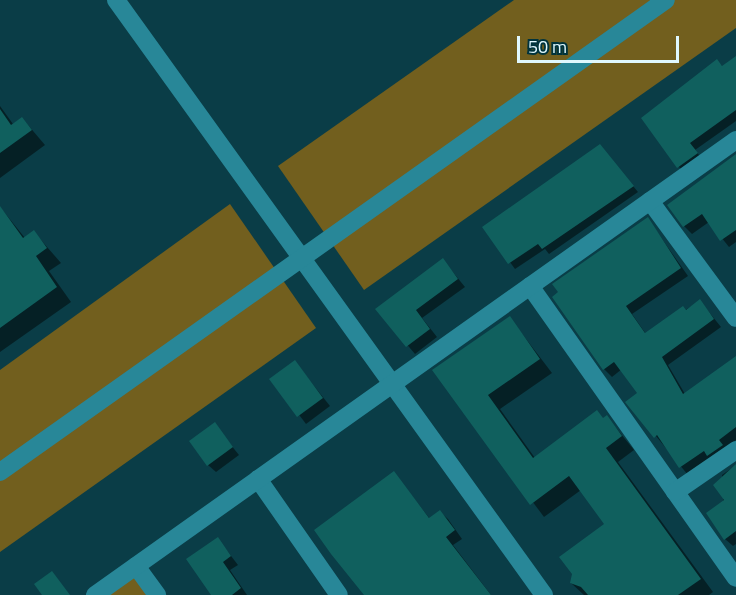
<!DOCTYPE html>
<style>
body{margin:0}
#map{position:relative;width:736px;height:595px;overflow:hidden;background:#0a3d47;font-family:"Titillium Web",sans-serif}
div>[style]{position:absolute}
.green>*{inset:0;background:#725f1e}
.shadow>*{inset:0;background:#0007}
.building>*{inset:0;background:#10605e}
.minor>*{height:18px;margin:-9px;padding:0 9px;transform-origin:9px;border-radius:9px;background:#288798}
span{translate:-50% -50%;white-space:nowrap;text-align:center;line-height:1.15;-webkit-text-stroke:6px #00333c;paint-order:stroke}
.scale{position:absolute;left:517px;top:36px;width:162px;height:27px;box-sizing:border-box;border:3px solid #e0f8fe;border-top:0;padding-left:8px;font-size:18px;line-height:21px;white-space:nowrap;color:#e0f8fe;-webkit-text-stroke:4px #00333c;paint-order:stroke}
</style>
<div id="map">
<div class="green">
<i style="clip-path:polygon(514px 0,736px 0,736px 28px,364px 290px,278px 166px)"></i>
<i style="clip-path:polygon(230px 204px,316px 328px,0 552px,0 370px)"></i>
<i style="clip-path:polygon(136px 566px,157px 595px,95px 595px)"></i>
</div>
<div class="shadow">
<i style="clip-path:polygon(736px 58px,736px 121px,695px 150px,703px 160px,685px 173px,679px 167px,717px 61px,723px 67px)"></i>
<i style="clip-path:polygon(0 106px,13px 124px,22px 118px,45px 145px,0 178px)"></i>
<i style="clip-path:polygon(605px 152px,638px 192px,549px 254px,545px 249px,515px 269px,484px 227px)"></i>
<i style="clip-path:polygon(736px 155px,736px 242px,729px 247px,709px 222px,692px 234px,684px 226px)"></i>
<i style="clip-path:polygon(0 207px,25px 238px,34px 232px,61px 263px,49px 271px,71px 302px,0 352px)"></i>
<i style="clip-path:polygon(648px 219px,688px 276px,632px 314px,646px 334px,700px 301px,721px 327px,668px 365px,685px 394px,736px 358px,736px 440px,688px 475px,628px 402px,639px 394px,622px 369px,612px 377px,604px 369px)"></i>
<i style="clip-path:polygon(443px 260px,465px 287px,422px 318px,437px 337px,415px 354px,377px 309px)"></i>
<i style="clip-path:polygon(510px 318px,552px 373px,500px 409px,535px 458px,607px 417px,634px 450px,618px 462px,713px 592px,709px 595px,584px 595px,571px 583px,606px 525px,581px 490px,544px 517px,434px 370px)"></i>
<i style="clip-path:polygon(295px 362px,330px 406px,306px 424px,272px 379px)"></i>
<i style="clip-path:polygon(214px 424px,239px 455px,216px 472px,208px 465px)"></i>
<i style="clip-path:polygon(735px 466px,736px 544px,733px 546px,725px 539px,722px 475px)"></i>
<i style="clip-path:polygon(394px 473px,430px 519px,440px 512px,448px 519px,462px 539px,453px 545px,491px 595px,364px 595px)"></i>
<i style="clip-path:polygon(218px 539px,238px 565px,230px 570px,247px 595px,213px 595px)"></i>
</div>
<div class="building">
<i style="clip-path:polygon(736px 56px,736px 110px,690px 143px,698px 153px,677px 168px,641px 118px,717px 59px,722px 66px)"></i>
<i style="clip-path:polygon(0 109px,11px 125px,22px 117px,32px 130px,0 153px)"></i>
<i style="clip-path:polygon(600px 144px,634px 186px,542px 249px,538px 244px,508px 264px,482px 227px)"></i>
<i style="clip-path:polygon(736px 154px,736px 230px,720px 241px,702px 214px,683px 227px,667px 205px)"></i>
<i style="clip-path:polygon(0 206px,23px 238px,34px 230px,47px 248px,36px 256px,57px 287px,0 328px)"></i>
<i style="clip-path:polygon(648px 217px,681px 268px,626px 306px,645px 333px,683px 306px,686px 310px,700px 299px,714px 319px,662px 357px,683px 394px,736px 356px,736px 427px,719px 440px,723px 445px,707px 456px,704px 451px,679px 468px,657px 435px,654px 438px,625px 402px,637px 393px,614px 362px,603px 370px,552px 297px,558px 292px,552px 284px)"></i>
<i style="clip-path:polygon(443px 258px,458px 279px,416px 310px,430px 329px,406px 347px,375px 309px)"></i>
<i style="clip-path:polygon(510px 316px,540px 359px,488px 395px,533px 458px,597px 410px,603px 418px,607px 415px,622px 436px,606px 448px,701px 579px,678px 595px,588px 595px,581px 587px,570px 583px,572px 574px,559px 557px,604px 524px,569px 476px,530px 505px,432px 370px)"></i>
<i style="clip-path:polygon(295px 360px,323px 398px,297px 417px,269px 379px)"></i>
<i style="clip-path:polygon(215px 422px,233px 447px,207px 466px,189px 441px)"></i>
<i style="clip-path:polygon(736px 464px,736px 531px,724px 540px,706px 513px,724px 500px,713px 485px)"></i>
<i style="clip-path:polygon(394px 471px,429px 518px,440px 510px,455px 530px,446px 537px,491px 595px,364px 595px,331px 554px,314px 530px)"></i>
<i style="clip-path:polygon(218px 537px,231px 556px,223px 562px,241px 588px,232px 595px,211px 595px,186px 559px)"></i>
<i style="clip-path:polygon(52px 571px,70px 595px,42px 595px,34px 584px)"></i>
</div>
<div class="minor">
<i style="left:116px;top:0;width:733px;rotate:54.27deg"></i>
<i style="left:650px;top:201px;width:145px;rotate:53.7deg"></i>
<i style="left:530px;top:286px;width:357px;rotate:54.8deg"></i>
<i style="left:0;top:472px;width:816px;rotate:-35.33deg"></i>
<i style="left:258px;top:479px;width:141px;rotate:55.1deg"></i>
<i style="left:675px;top:492px;width:74px;rotate:-34.5deg"></i>
<i style="left:136px;top:566px;width:36px;rotate:54deg"></i>
<i style="left:95px;top:595px;width:786px;rotate:-35.37deg"></i>
</div>
<div class="scale">50 m</div>
</div>
